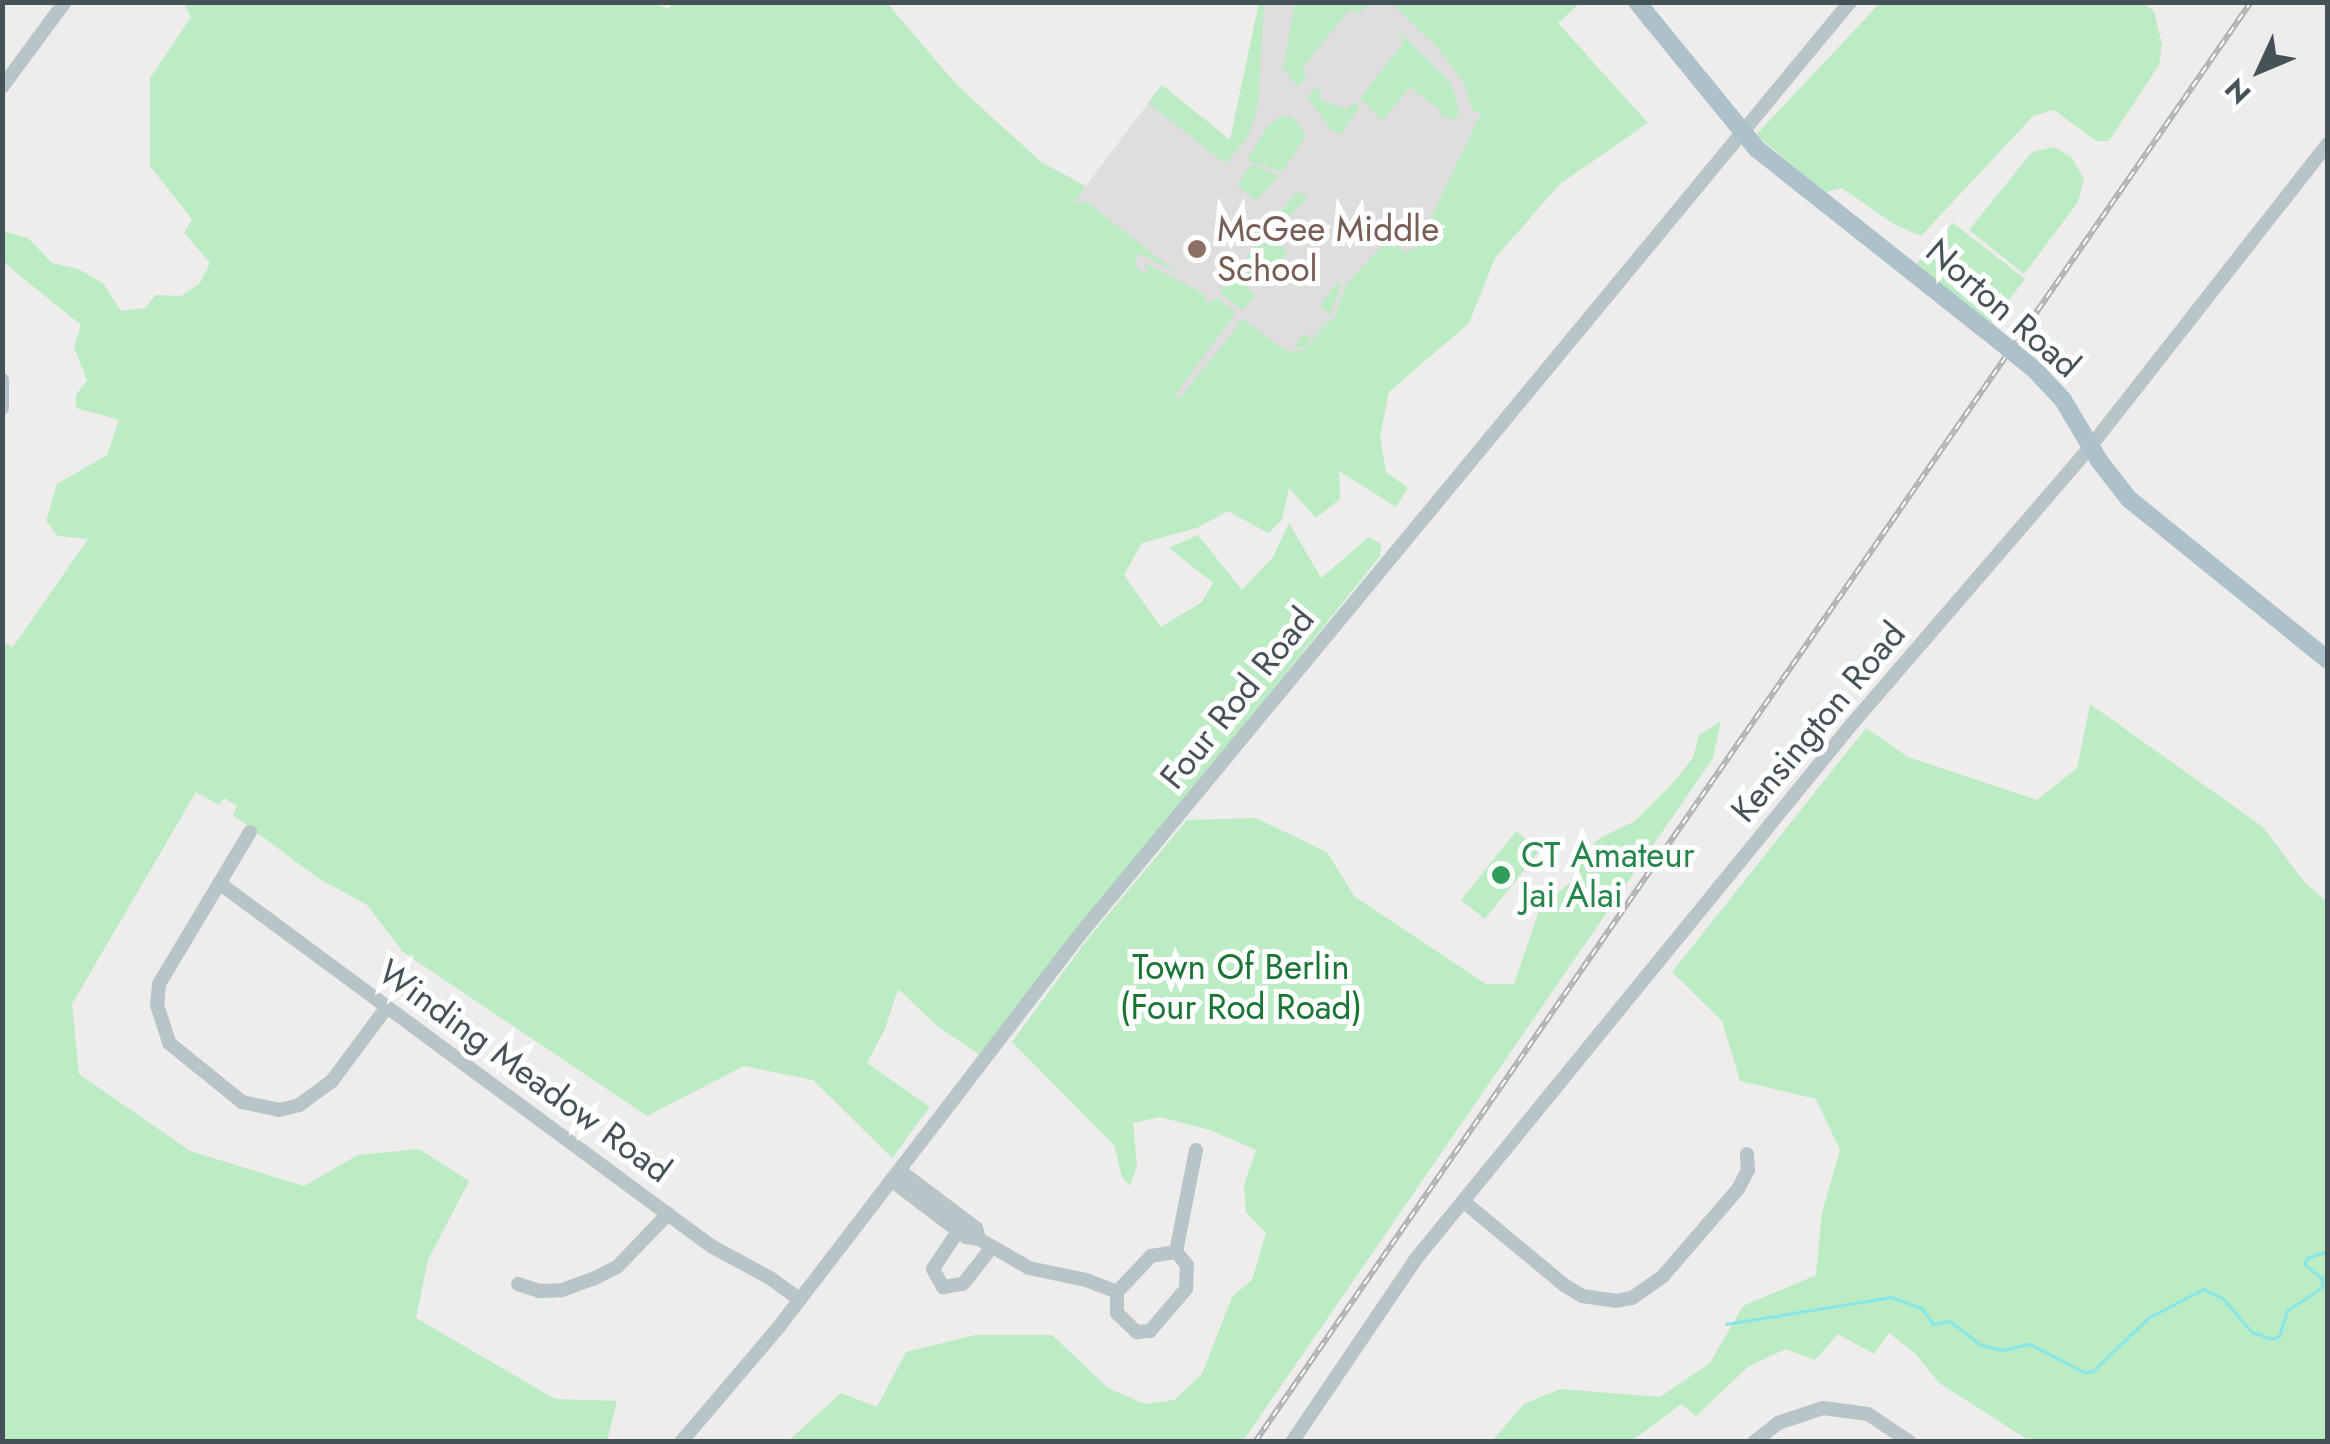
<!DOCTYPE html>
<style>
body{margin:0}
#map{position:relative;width:2330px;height:1444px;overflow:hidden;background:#efecec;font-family:Jost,sans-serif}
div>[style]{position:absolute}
.education>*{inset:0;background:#e0ddde}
.green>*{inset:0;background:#bbecc4}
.stream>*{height:2.5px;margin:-1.25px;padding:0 1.25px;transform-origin:1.25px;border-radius:1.25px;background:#89e6e7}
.minor>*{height:14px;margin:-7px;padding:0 7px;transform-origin:7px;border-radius:7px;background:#b7c4c8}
.major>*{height:18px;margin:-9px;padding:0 9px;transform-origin:9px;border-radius:9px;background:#acc1ca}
.rail>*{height:6px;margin-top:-3px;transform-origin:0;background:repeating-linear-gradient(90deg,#fff 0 8px,#aeb3b6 0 16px);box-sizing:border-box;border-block:2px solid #aeb3b6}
.major-bridge>*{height:18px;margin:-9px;padding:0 9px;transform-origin:9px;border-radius:9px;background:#acc1ca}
.dots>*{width:28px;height:28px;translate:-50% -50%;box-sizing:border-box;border:5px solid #fff;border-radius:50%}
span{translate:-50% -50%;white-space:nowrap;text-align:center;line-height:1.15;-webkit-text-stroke:10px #fff;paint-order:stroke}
.education-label{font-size:35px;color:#785e54}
.left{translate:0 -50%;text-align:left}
.street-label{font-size:35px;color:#455358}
.leisure-label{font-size:35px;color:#27864d}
.park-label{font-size:35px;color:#1a7536}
.frame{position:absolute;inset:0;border:5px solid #455358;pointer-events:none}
.north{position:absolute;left:2210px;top:20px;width:100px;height:100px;-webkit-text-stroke:8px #fff;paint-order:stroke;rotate:226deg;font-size:28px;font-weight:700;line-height:40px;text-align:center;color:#455358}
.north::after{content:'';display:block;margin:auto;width:35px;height:45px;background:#455358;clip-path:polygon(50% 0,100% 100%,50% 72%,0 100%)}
</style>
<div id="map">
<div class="education">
<i style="clip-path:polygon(1259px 3px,1449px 3px,1482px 112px,1418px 245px,1407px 254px,1345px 363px,1139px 431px,1041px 162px,1086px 186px,1162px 85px,1230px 140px)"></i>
</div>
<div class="green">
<i style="clip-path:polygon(654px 2px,667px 9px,675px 2px,887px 3px,957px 85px,1041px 162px,1085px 186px,1074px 204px,1087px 202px,1181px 276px,1140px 253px,1134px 264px,1144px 274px,1148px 270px,1143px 262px,1204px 294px,1207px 304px,1217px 298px,1236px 313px,1175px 395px,1179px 399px,1237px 327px,1244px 324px,1236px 324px,1241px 318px,1286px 351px,1303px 351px,1335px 316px,1346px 285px,1388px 239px,1407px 253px,1418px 245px,1481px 113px,1472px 110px,1465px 85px,1440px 50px,1394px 6px,1384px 3px,1580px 3px,1558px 23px,1648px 123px,1560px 184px,1495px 258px,1469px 323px,1389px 392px,1380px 436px,1386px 472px,1408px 488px,1396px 507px,1339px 471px,1340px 499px,1316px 518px,1289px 488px,1282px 520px,1268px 533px,1228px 511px,1197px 528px,1142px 543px,1124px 575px,1161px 627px,1202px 602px,1213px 583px,1169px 548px,1198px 535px,1242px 590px,1273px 557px,1289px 523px,1321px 578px,1369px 537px,1381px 544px,1380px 556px,980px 1055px,936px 1025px,898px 989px,885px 1029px,867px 1063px,930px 1107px,892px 1158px,813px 1080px,744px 1066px,647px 1116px,403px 952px,367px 905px,318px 878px,233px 815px,237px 806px,224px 798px,219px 805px,196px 792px,72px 1004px,79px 1074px,190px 1151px,304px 1186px,358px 1155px,419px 1149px,469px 1181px,428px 1260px,416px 1318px,555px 1399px,617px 1401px,607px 1441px,3px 1441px,3px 642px,13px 647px,88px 539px,58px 536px,46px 521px,57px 484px,107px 455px,119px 420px,76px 408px,76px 395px,87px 380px,74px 347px,81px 325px,3px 262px,2px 231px,28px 238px,52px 263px,78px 269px,103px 283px,121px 311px,145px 308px,156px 295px,181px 296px,200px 283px,210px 263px,184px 233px,192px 219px,150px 166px,150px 78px,191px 17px,184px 3px)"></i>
<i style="clip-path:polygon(2142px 2px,2154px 11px,2162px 44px,2159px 65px,2109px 141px,2096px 141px,2054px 110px,2033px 116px,1921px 236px,1894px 224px,1842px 188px,1825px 192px,1756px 135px,1880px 3px)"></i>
<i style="clip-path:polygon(1259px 3px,1264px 3px,1258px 105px,1249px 134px,1226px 164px,1148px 103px,1162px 85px,1230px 140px)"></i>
<i style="clip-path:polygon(1295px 3px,1375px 3px,1356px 13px,1350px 9px,1303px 67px,1306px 77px,1298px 87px,1283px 69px)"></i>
<i style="clip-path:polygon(1396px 28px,1450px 82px,1457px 100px,1459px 114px,1454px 120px,1440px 115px,1442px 112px,1410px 87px,1382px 121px,1360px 98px,1404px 42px)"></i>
<i style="clip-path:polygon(1322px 84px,1319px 99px,1346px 109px,1357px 102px,1359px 108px,1340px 135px,1331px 130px,1307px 96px)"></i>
<i style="clip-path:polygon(1281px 116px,1294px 118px,1306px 135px,1282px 172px,1247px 160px,1268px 126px)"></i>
<i style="clip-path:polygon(2054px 147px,2071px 157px,2084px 178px,2078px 202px,2024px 274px,1969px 230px,2032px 152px)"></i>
<i style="clip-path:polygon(1252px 164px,1279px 176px,1256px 201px,1237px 185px)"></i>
<i style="clip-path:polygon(1296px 192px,1302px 194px,1297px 202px,1304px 194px,1308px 197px,1278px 228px,1271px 224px)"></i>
<i style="clip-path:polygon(1953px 223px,2025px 279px,1991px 323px,1916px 264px)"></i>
<i style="clip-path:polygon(1264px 234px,1288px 251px,1283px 257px,1287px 261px,1279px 273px,1267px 265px,1248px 289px,1255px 295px,1242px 311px,1220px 292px)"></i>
<i style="clip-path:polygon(1338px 282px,1341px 285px,1328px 320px,1305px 346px,1293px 349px,1304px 333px,1311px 338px,1330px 315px,1320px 305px)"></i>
<i style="clip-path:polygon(2090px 704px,2263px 827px,2304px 882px,2327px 902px,2327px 1441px,2030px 1441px,1939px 1383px,1915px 1353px,1889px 1333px,1874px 1354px,1838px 1334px,1815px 1360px,1785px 1349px,1748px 1367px,1696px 1416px,1681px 1404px,1632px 1441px,1492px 1441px,1524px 1404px,1560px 1389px,1660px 1397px,1710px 1363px,1743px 1306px,1816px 1275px,1822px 1213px,1840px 1150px,1816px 1099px,1740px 1081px,1722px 1021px,1672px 972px,1866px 728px,1908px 757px,2037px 800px,2077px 768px)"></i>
<i style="clip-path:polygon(1721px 721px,1713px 758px,1243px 1441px,788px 1441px,841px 1393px,877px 1407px,906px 1352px,975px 1335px,1052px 1335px,1108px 1388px,1145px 1404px,1174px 1400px,1202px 1374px,1232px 1297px,1252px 1280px,1266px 1233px,1246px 1212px,1244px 1185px,1256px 1150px,1210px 1130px,1160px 1117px,1133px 1123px,1137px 1166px,1130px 1186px,1122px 1177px,1114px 1145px,1012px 1042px,1087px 940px,1187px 820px,1256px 818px,1327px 852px,1354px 896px,1486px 984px,1514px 984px,1540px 908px,1578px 876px,1582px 855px,1600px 838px,1635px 821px,1670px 786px,1693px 758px,1699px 735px)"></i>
<i style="clip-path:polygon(1516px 831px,1540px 850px,1485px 919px,1461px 900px)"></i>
</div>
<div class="stream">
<i style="left:1726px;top:1324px;width:167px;rotate:-9.3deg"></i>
<i style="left:1891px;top:1297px;width:33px;rotate:20deg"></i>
<i style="left:1922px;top:1308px;width:19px;rotate:55deg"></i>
<i style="left:1933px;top:1324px;width:17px;rotate:-10deg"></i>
<i style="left:1950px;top:1321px;width:39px;rotate:38deg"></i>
<i style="left:1981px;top:1345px;width:23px;rotate:13deg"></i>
<i style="left:2003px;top:1350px;width:28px;rotate:-13deg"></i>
<i style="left:2030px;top:1344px;width:61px;rotate:27.4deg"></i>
<i style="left:2084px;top:1372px;width:9px;rotate:-6deg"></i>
<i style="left:2093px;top:1371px;width:76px;rotate:-43.9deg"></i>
<i style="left:2148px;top:1318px;width:62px;rotate:-27.8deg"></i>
<i style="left:2203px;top:1289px;width:22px;rotate:24deg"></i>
<i style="left:2223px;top:1298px;width:45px;rotate:49.5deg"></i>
<i style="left:2252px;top:1332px;width:21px;rotate:19deg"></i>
<i style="left:2272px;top:1339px;width:8px;rotate:-23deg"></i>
<i style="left:2279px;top:1336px;width:26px;rotate:-72deg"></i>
<i style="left:2287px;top:1311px;width:42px;rotate:-34.4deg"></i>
<i style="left:2322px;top:1287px;width:8px;rotate:-90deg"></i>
<i style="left:2322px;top:1279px;width:23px;rotate:-140deg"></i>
<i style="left:2304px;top:1264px;width:7px;rotate:-63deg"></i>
<i style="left:2307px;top:1258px;width:22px;rotate:-18deg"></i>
</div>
<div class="minor">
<i style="left:2px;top:87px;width:106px;rotate:-53.5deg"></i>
<i style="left:2px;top:380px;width:28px;rotate:90deg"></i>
<i style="left:250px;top:832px;width:177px;rotate:120.9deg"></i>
<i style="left:159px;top:984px;width:21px;rotate:95deg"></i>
<i style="left:157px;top:1005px;width:40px;rotate:72deg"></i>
<i style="left:169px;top:1043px;width:94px;rotate:38.9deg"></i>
<i style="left:242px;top:1102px;width:38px;rotate:12deg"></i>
<i style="left:279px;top:1110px;width:21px;rotate:-14deg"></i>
<i style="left:299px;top:1105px;width:41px;rotate:-36deg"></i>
<i style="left:332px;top:1081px;width:92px;rotate:-53.4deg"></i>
<i style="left:219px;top:883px;width:611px;rotate:36.42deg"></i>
<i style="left:711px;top:1246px;width:67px;rotate:28.5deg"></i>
<i style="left:770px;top:1278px;width:37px;rotate:36deg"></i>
<i style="left:891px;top:1180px;width:94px;rotate:37.2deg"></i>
<i style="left:966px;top:1237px;width:13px;rotate:9deg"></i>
<i style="left:979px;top:1239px;width:11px;rotate:-105deg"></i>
<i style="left:976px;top:1228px;width:96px;rotate:-143deg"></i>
<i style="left:1463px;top:1201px;width:131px;rotate:39.7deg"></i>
<i style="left:1564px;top:1285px;width:21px;rotate:31deg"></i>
<i style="left:1582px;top:1296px;width:34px;rotate:8deg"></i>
<i style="left:1616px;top:1301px;width:16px;rotate:-11deg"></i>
<i style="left:1632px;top:1298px;width:38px;rotate:-35deg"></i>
<i style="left:1663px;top:1276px;width:115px;rotate:-49.2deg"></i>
<i style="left:1738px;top:1189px;width:21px;rotate:-62deg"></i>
<i style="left:1748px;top:1170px;width:16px;rotate:-94deg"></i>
<i style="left:958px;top:1231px;width:45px;rotate:123.3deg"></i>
<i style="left:933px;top:1269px;width:21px;rotate:61deg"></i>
<i style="left:943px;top:1287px;width:20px;rotate:-9deg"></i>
<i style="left:963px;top:1284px;width:47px;rotate:-51.9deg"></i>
<i style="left:979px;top:1239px;width:58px;rotate:30.1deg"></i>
<i style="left:1029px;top:1268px;width:58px;rotate:11.9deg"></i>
<i style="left:1086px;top:1280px;width:33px;rotate:21deg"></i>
<i style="left:1117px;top:1292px;width:21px;rotate:90deg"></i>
<i style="left:1117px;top:1313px;width:28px;rotate:44deg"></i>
<i style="left:1137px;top:1332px;width:13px;rotate:-4deg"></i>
<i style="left:1150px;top:1331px;width:55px;rotate:-49.4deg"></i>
<i style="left:1186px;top:1289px;width:24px;rotate:-88deg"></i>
<i style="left:1187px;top:1265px;width:17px;rotate:-130deg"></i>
<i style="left:1176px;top:1252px;width:25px;rotate:171deg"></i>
<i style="left:1151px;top:1256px;width:50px;rotate:133.4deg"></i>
<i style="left:1176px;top:1252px;width:104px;rotate:-78.9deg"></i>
<i style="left:518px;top:1284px;width:22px;rotate:18deg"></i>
<i style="left:539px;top:1291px;width:23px;rotate:-2deg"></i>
<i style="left:562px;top:1290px;width:33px;rotate:-20deg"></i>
<i style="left:593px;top:1279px;width:27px;rotate:-27deg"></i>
<i style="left:617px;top:1267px;width:74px;rotate:-46.1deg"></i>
<i style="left:681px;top:1442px;width:150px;rotate:-49.6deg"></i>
<i style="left:778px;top:1328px;width:491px;rotate:-52.5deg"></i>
<i style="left:1077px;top:938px;width:1214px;rotate:-50.45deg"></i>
<i style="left:1292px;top:1442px;width:220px;rotate:-55.9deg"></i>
<i style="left:1415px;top:1260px;width:692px;rotate:-50.81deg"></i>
<i style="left:1852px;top:724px;width:365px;rotate:-49.3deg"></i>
<i style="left:2090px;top:447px;width:385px;rotate:-51.9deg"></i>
<i style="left:1754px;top:1442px;width:31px;rotate:-38deg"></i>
<i style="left:1778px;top:1423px;width:47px;rotate:-18.4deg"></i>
<i style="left:1823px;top:1408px;width:45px;rotate:7.6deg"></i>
<i style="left:1868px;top:1414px;width:50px;rotate:33.7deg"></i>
</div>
<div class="major">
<i style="left:1637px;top:2px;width:190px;rotate:50.8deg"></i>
<i style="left:1757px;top:149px;width:293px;rotate:38.4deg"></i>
<i style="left:2035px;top:370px;width:41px;rotate:47deg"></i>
<i style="left:2063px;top:400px;width:72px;rotate:59.2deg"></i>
<i style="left:2100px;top:462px;width:47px;rotate:51.9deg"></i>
<i style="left:2129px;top:499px;width:256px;rotate:39deg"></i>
</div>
<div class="rail">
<i style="left:1255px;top:1442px;width:1751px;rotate:-55.33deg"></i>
</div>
<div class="major-bridge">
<i style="left:1987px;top:331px;width:62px;rotate:39.1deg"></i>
</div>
<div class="dots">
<i style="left:1197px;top:249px;background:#8d6e63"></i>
<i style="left:1501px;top:875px;background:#2e9e5b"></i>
</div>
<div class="education-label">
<span class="left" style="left:1217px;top:249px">McGee Middle<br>School</span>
</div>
<div class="street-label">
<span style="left:2003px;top:308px;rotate:41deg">Norton Road</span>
<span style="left:1237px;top:698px;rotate:-51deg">Four Rod Road</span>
<span style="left:1818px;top:722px;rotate:-50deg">Kensington Road</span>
<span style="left:525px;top:1071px;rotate:36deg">Winding Meadow Road</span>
</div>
<div class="leisure-label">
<span class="left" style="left:1521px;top:875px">CT Amateur<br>Jai Alai</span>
</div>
<div class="park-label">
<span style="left:1241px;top:987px">Town Of Berlin<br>(Four Rod Road)</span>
</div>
<div class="frame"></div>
<div class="north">N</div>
</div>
